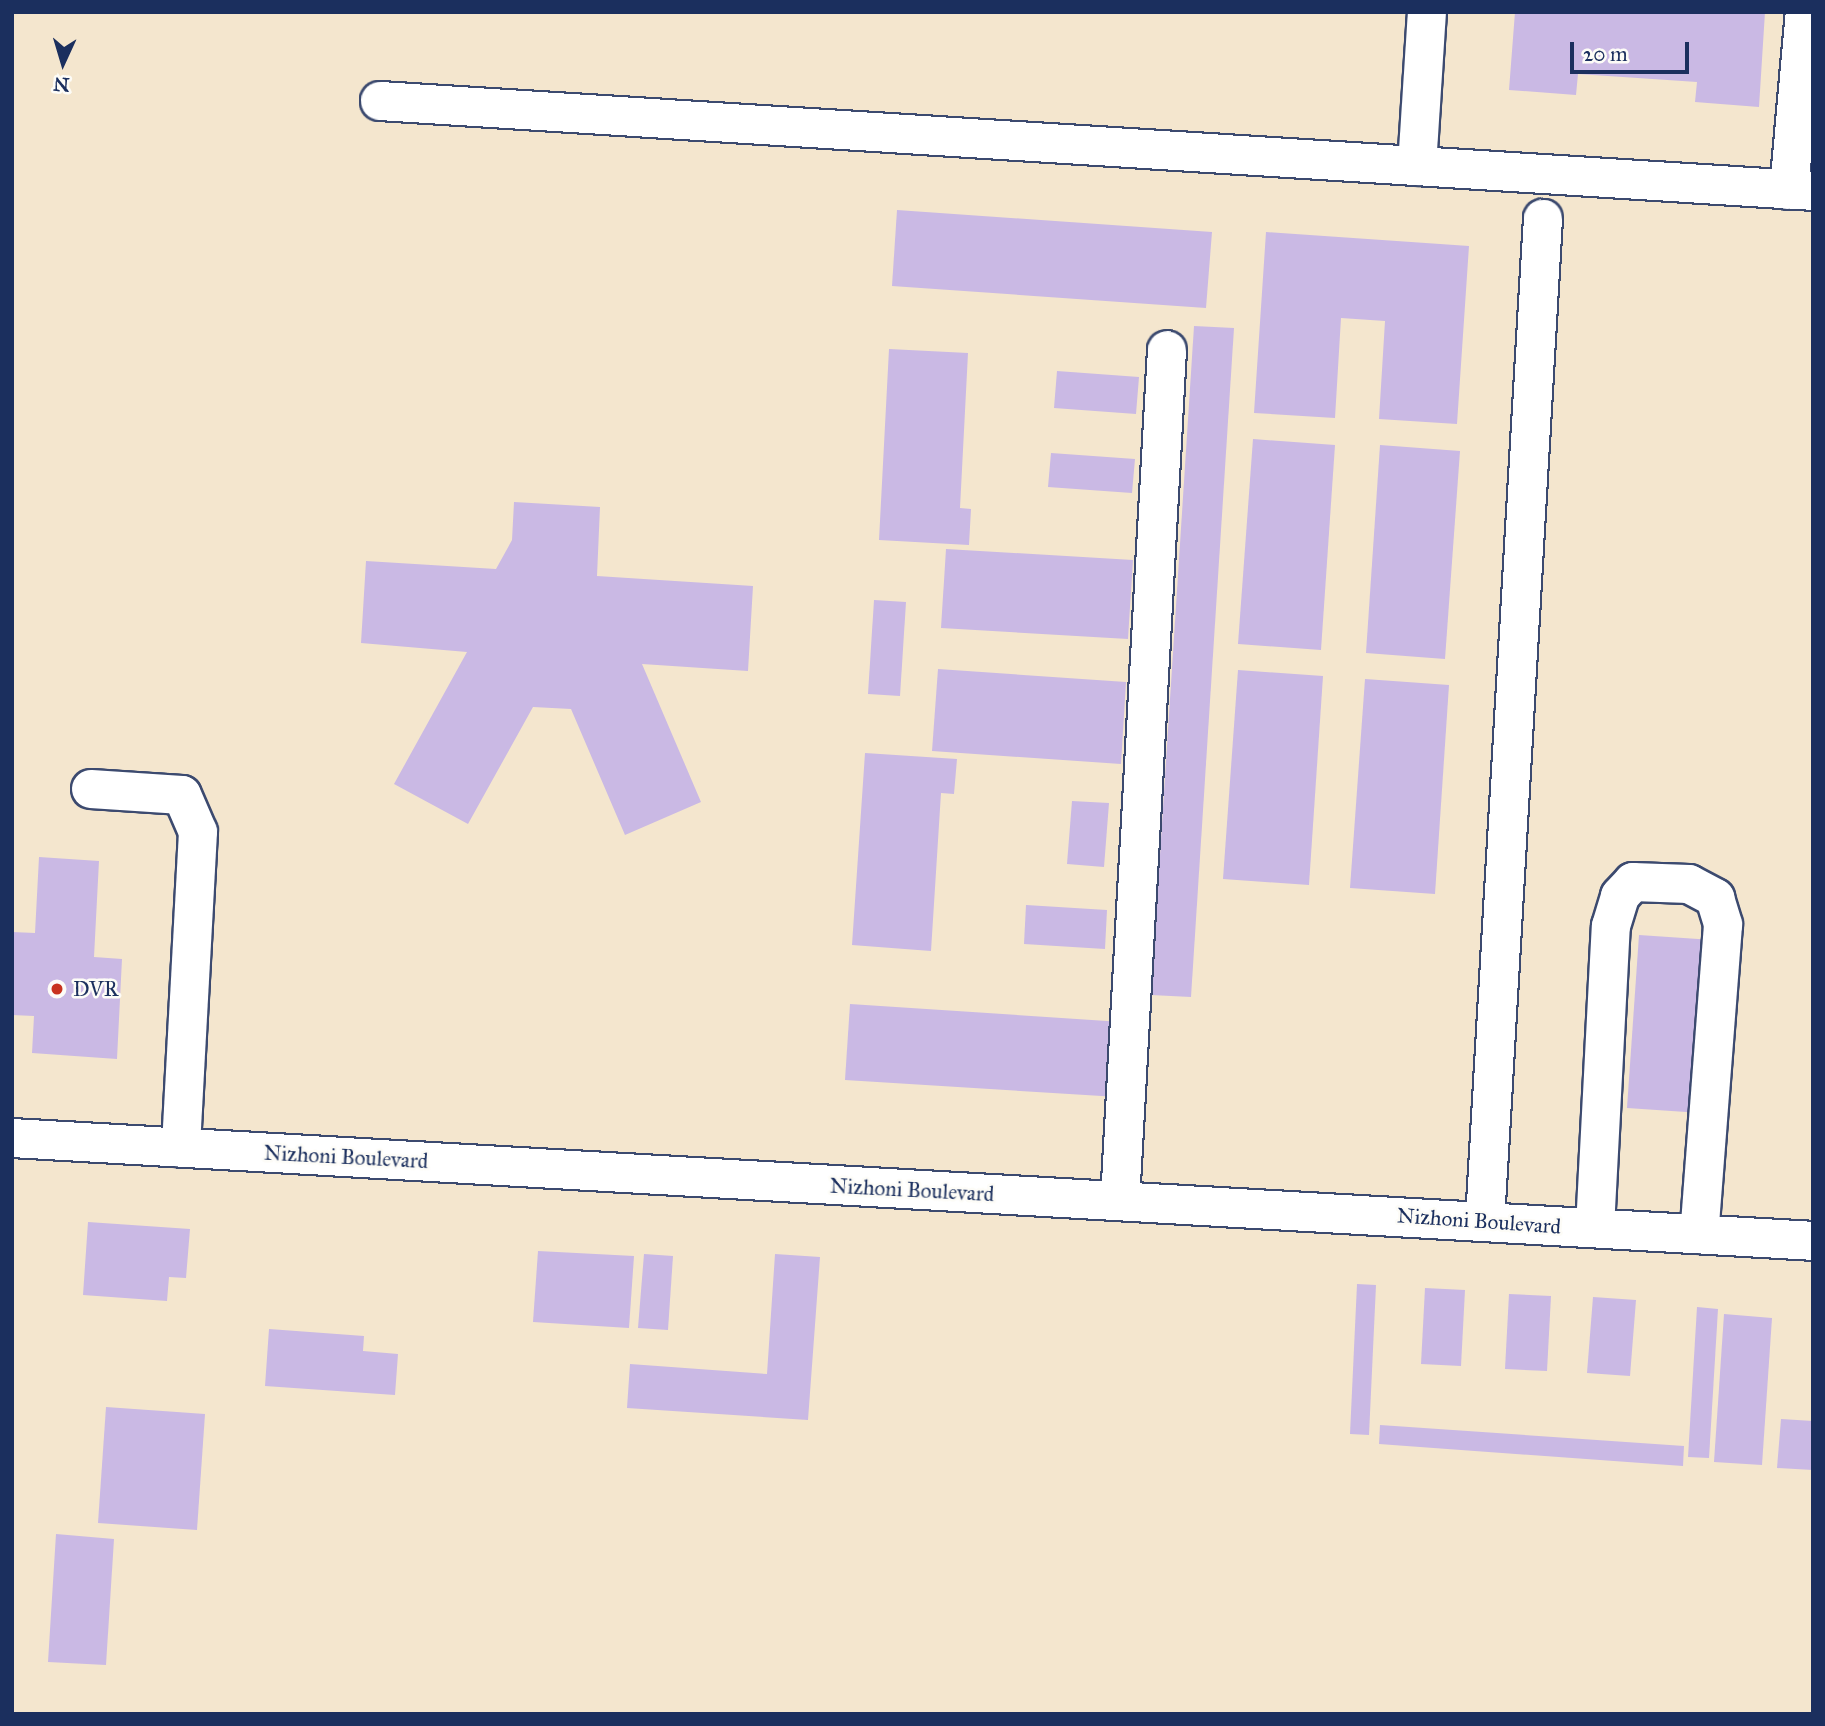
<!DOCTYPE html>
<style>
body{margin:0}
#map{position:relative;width:1825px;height:1726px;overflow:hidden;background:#f4e6ce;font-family:"IM FELL Great Primer",serif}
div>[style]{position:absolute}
.building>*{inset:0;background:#cab9e4}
.roads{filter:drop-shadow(2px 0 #3c4a6f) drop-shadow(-2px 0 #3c4a6f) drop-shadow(0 2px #3c4a6f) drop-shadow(0 -2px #3c4a6f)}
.minor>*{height:38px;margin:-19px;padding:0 19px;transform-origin:19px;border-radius:19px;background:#fff}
.major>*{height:38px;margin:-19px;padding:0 19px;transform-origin:19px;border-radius:19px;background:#fff}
.dots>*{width:19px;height:19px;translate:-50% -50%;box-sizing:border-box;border:4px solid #fdfcf7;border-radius:50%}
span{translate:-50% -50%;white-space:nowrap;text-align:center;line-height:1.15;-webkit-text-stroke:5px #fdfcf7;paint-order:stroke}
.poi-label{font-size:21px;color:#1b2f5e}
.left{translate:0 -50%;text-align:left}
.street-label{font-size:21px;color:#1b2f5e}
.frame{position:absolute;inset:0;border:14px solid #1b2f5e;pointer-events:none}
.north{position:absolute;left:28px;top:28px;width:70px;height:70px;-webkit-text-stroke:5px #fdfcf7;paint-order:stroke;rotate:184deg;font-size:19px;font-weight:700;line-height:28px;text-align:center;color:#1b2f5e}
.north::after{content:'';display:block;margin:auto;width:24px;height:32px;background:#1b2f5e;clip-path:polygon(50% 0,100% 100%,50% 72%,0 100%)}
.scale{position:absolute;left:1570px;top:42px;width:119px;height:32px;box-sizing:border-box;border:4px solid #1b2f5e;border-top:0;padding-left:9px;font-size:21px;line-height:24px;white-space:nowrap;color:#1b2f5e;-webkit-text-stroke:5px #fdfcf7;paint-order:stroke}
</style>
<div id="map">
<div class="building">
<i style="clip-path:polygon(1515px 12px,1765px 12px,1759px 107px,1695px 102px,1697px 82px,1578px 74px,1576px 95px,1509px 90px)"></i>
<i style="clip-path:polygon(897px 210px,1212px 232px,1206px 308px,892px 286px)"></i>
<i style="clip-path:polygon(1266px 232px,1469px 246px,1457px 424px,1379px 419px,1385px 321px,1341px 318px,1335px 418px,1254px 413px)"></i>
<i style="clip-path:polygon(1194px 326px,1234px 328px,1191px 997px,1151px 995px)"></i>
<i style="clip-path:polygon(889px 349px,968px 353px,960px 508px,971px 509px,969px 545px,879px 540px)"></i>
<i style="clip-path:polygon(1057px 371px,1139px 377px,1136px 414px,1054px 408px)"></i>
<i style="clip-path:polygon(1253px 439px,1335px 445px,1321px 650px,1238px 644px)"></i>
<i style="clip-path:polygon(1380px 445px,1460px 451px,1445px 659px,1366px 653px)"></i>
<i style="clip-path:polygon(1051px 453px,1135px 459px,1132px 493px,1048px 487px)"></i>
<i style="clip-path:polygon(514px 502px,600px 507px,597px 576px,753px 586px,748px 671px,642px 664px,701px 802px,625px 835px,571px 709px,533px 707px,468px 824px,394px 784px,467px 652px,361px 643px,366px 561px,496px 569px,512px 540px)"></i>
<i style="clip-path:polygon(946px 549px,1133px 560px,1128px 639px,941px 628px)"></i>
<i style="clip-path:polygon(874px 600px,906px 602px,900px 696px,868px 694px)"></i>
<i style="clip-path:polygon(938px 669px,1126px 682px,1121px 764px,932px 751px)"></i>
<i style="clip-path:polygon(1238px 670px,1323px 676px,1309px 885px,1223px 879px)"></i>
<i style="clip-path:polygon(1365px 679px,1449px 685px,1435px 894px,1350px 888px)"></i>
<i style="clip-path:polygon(865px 753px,957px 759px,954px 794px,941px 793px,931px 951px,852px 945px)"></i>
<i style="clip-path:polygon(1072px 801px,1109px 803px,1104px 867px,1067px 864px)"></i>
<i style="clip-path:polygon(39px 857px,99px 861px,94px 957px,122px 959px,117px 1059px,32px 1053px,34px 1016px,12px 1015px,12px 932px,35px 933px)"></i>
<i style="clip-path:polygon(1026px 905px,1107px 910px,1105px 949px,1024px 944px)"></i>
<i style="clip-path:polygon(1639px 935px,1713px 940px,1701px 1113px,1627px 1108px)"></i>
<i style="clip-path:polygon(850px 1004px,1122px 1022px,1118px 1097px,845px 1080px)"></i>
<i style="clip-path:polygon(88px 1222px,190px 1229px,186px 1278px,169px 1277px,167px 1301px,83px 1295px)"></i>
<i style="clip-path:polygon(538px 1251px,634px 1256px,629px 1328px,533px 1322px)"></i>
<i style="clip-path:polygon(644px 1254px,673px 1256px,668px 1330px,638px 1328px)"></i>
<i style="clip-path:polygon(775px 1254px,820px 1257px,808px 1420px,627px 1408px,630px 1364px,767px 1374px)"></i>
<i style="clip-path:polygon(1357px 1284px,1376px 1285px,1369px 1435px,1350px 1434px)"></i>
<i style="clip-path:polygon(1425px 1288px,1465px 1290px,1461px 1366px,1421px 1364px)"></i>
<i style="clip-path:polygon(1509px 1294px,1551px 1296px,1547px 1371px,1505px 1369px)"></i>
<i style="clip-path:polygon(1593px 1297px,1636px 1300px,1630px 1376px,1587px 1373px)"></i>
<i style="clip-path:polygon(1697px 1307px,1718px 1309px,1709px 1458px,1688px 1457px)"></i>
<i style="clip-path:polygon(1724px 1314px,1772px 1318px,1762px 1465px,1714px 1462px)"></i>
<i style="clip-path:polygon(269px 1329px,364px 1336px,363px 1351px,398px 1354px,395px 1395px,265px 1386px)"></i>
<i style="clip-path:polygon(106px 1407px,205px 1414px,197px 1530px,98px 1523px)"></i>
<i style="clip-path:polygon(1781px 1419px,1813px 1421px,1813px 1470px,1777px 1468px)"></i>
<i style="clip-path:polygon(1380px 1425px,1684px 1446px,1683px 1466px,1379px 1444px)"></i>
<i style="clip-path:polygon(56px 1534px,114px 1539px,106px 1665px,48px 1662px)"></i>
</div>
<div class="roads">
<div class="minor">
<i style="left:380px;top:101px;width:1436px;rotate:3.59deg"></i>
<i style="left:1417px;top:166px;width:154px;rotate:-86.3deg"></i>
<i style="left:1789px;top:190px;width:179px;rotate:-84.9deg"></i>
<i style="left:91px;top:789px;width:91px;rotate:3.8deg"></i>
<i style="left:182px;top:795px;width:40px;rotate:66.6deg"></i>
<i style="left:198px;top:832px;width:316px;rotate:93.1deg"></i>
<i style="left:1120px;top:1201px;width:852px;rotate:-86.84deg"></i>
<i style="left:1485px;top:1221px;width:1004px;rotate:-86.69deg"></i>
<i style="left:1595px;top:1228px;width:302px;rotate:-87deg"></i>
<i style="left:1611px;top:926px;width:31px;rotate:-73deg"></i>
<i style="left:1620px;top:896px;width:19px;rotate:-47deg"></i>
<i style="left:1633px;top:882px;width:56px;rotate:2deg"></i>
<i style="left:1689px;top:884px;width:30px;rotate:28deg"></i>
<i style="left:1715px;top:898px;width:28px;rotate:73deg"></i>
<i style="left:1723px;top:925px;width:310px;rotate:94.4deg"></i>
</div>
<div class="major">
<i style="left:12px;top:1138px;width:1804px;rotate:3.27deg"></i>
</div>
</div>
<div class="dots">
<i style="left:57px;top:989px;background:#c8321e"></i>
</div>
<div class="poi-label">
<span class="left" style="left:73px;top:989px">DVR</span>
</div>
<div class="street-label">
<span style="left:346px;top:1157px;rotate:3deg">Nizhoni Boulevard</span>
<span style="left:912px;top:1190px;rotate:3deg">Nizhoni Boulevard</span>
<span style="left:1479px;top:1221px;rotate:4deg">Nizhoni Boulevard</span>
</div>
<div class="frame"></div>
<div class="north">N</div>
<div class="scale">20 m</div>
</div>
